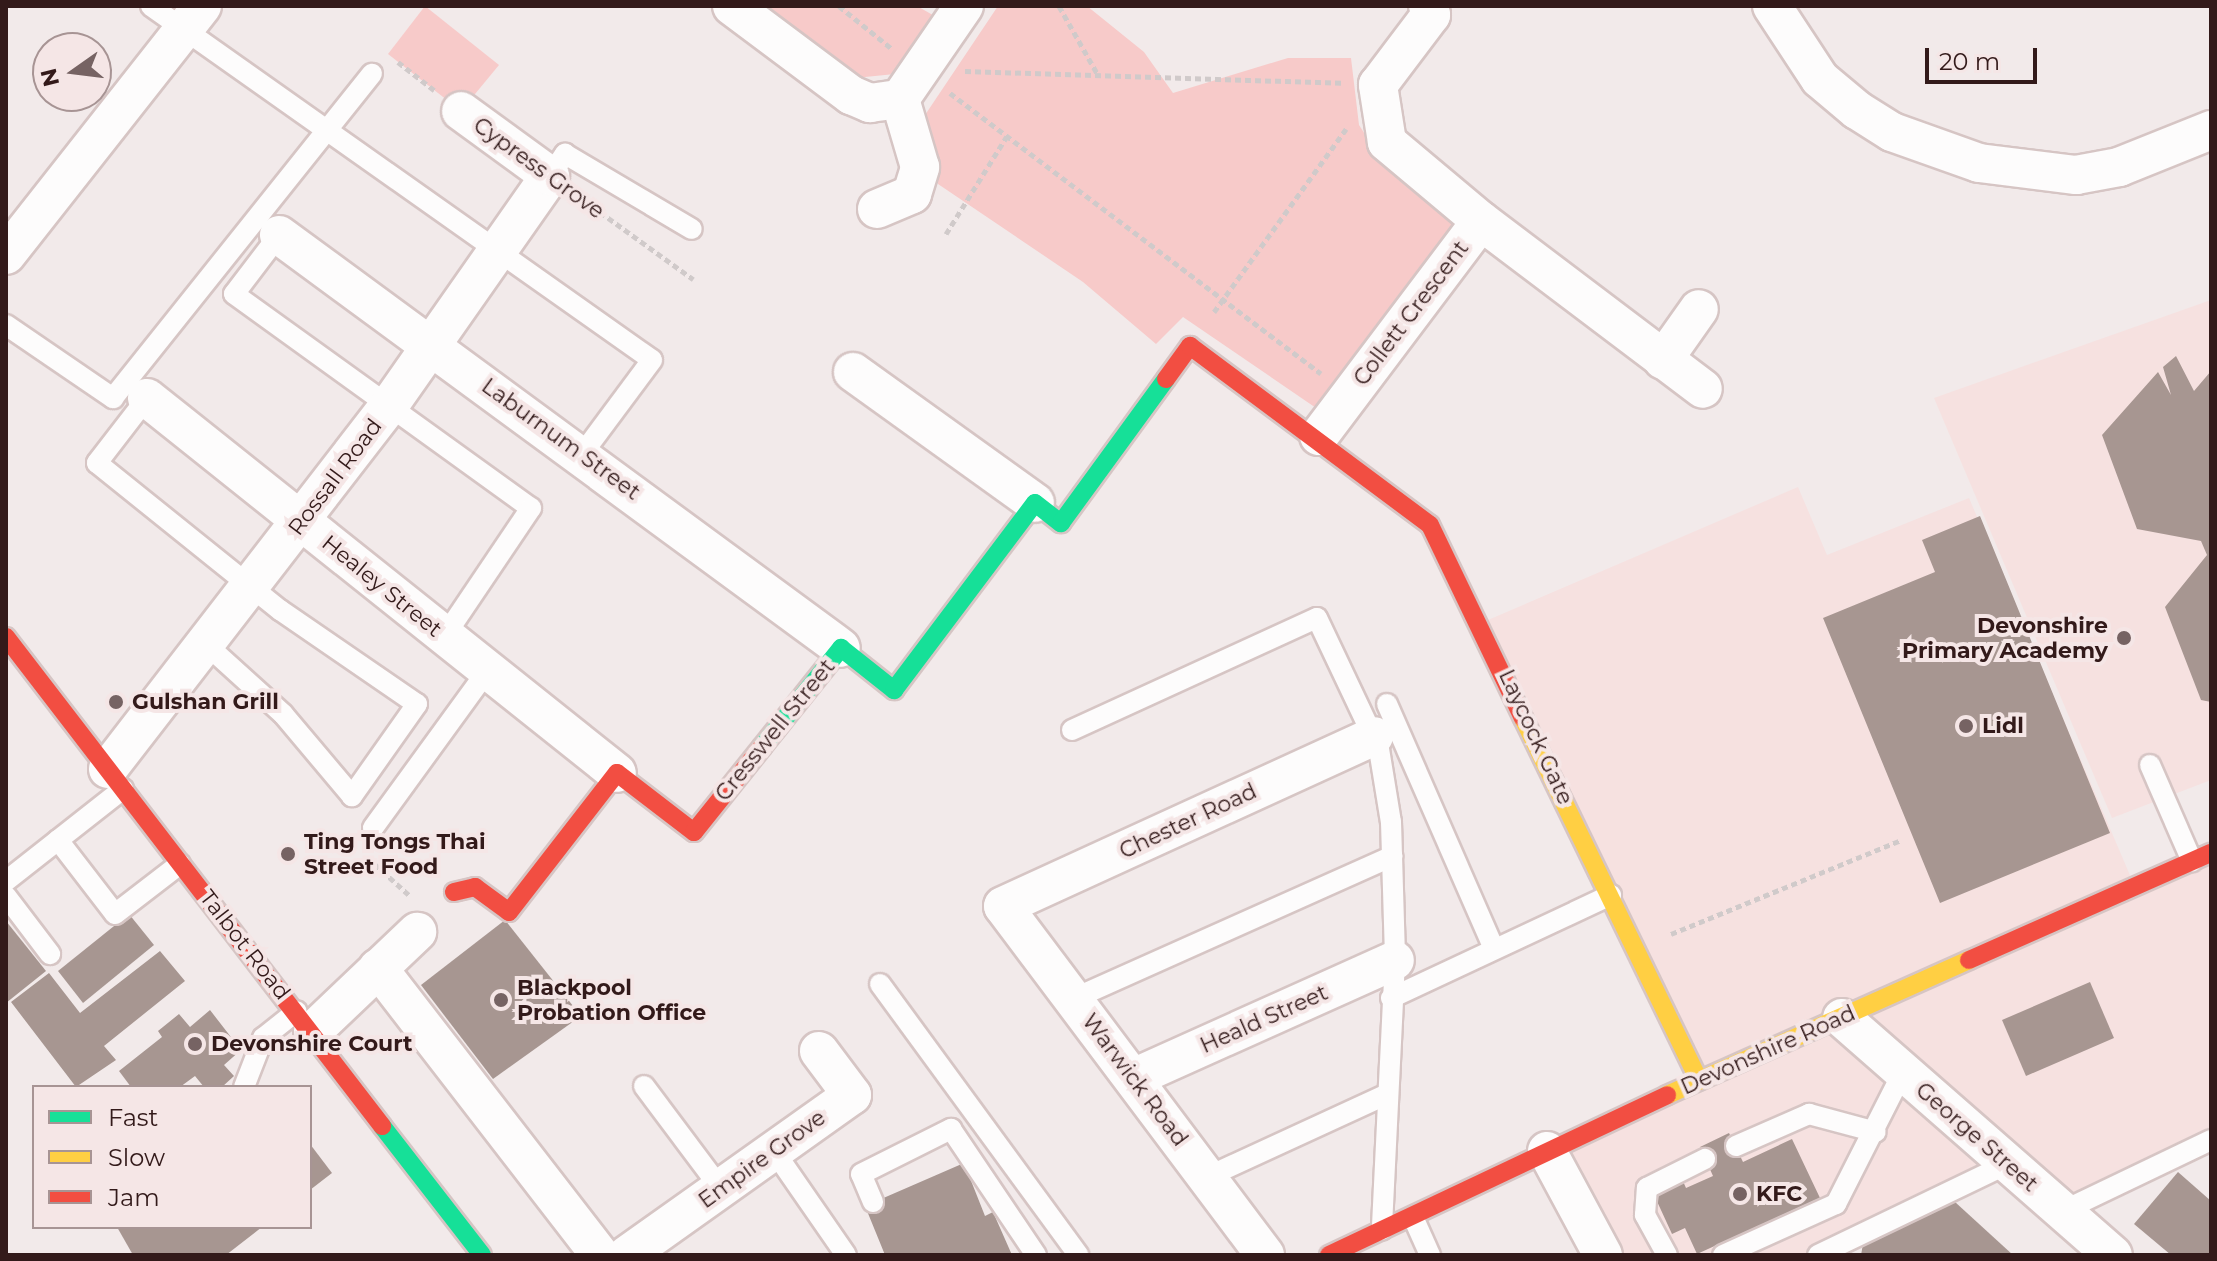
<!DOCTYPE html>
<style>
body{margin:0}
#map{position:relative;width:2217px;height:1261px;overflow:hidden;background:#f2eaea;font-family:Montserrat,sans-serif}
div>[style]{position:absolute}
.built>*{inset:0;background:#f6e1e0}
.green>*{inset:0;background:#f7cac9}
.building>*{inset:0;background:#a79691}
.path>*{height:5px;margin-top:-2.5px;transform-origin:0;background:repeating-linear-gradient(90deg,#d0caca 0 6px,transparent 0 10px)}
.roads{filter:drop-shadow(2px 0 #d6c5c4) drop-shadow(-2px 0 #d6c5c4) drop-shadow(0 2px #d6c5c4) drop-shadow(0 -2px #d6c5c4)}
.lane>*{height:20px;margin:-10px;padding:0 10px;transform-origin:10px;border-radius:10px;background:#fdfcfc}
.street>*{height:38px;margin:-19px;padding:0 19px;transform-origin:19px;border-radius:19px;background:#fdfcfc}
.fast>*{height:18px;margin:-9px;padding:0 9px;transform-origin:9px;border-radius:9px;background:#16e098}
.slow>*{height:18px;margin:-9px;padding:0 9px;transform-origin:9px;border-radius:9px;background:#ffcf43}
.jam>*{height:18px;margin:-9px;padding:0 9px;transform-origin:9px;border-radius:9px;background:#f24e42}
.dots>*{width:22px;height:22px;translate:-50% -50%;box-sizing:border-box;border:4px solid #f5e6e6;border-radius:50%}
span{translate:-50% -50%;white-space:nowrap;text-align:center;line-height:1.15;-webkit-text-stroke:8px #f5e6e6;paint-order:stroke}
.street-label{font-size:22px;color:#331a1a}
.poi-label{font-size:22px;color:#331a1a;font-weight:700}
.right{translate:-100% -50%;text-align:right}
.left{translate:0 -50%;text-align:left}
.frame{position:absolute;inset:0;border:8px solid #331a1a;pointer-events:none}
.legend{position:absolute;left:32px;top:1085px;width:280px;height:144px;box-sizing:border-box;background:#f5e6e6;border:2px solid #a79494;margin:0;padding:10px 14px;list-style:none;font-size:24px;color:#331a1a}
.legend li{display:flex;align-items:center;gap:16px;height:40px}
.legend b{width:40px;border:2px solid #a79494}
.north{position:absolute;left:32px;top:32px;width:80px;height:80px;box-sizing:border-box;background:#f5e6e6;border:2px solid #a79494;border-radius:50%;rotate:256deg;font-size:22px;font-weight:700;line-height:32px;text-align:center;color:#331a1a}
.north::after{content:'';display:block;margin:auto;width:28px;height:36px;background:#766363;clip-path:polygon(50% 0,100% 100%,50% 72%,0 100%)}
.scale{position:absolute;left:1925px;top:48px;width:112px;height:36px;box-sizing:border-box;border:4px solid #331a1a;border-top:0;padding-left:10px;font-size:24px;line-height:28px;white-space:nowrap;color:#331a1a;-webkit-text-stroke:6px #f5e6e6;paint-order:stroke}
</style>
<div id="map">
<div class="built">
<i style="clip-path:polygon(2211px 300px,2211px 780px,2112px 818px,1934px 398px)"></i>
<i style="clip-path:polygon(1798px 487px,1827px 555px,1969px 498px,2135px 887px,2211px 854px,2211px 1142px,2063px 1211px,2007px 1164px,1818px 1255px,1603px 1255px,1547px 1151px,1709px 1081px,1488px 620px)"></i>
</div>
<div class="green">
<i style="clip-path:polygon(425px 6px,499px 65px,461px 111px,388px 54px)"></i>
<i style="clip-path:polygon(749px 6px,917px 6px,938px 18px,895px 74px,845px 79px)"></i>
<i style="clip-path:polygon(998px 6px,1087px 6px,1144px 52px,1173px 93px,1288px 58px,1351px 58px,1359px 125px,1379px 156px,1458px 223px,1319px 410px,1183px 317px,1156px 344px,1083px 282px,938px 184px,921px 121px)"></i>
</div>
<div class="building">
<i style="clip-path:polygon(2176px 356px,2194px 391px,2211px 371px,2211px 702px,2201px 700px,2165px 607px,2207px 555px,2201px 541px,2137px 529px,2102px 435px,2158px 372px,2171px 395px,2163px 367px)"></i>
<i style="clip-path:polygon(1980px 516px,2110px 833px,1940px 903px,1823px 618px,1935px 572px,1922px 540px)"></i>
<i style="clip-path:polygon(129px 914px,154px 945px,83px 1003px,58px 971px)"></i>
<i style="clip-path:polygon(505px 920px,581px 1016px,493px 1079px,421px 985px)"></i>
<i style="clip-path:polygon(6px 921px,46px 971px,6px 1003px)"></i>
<i style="clip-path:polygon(160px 951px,185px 981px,104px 1046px,116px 1060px,76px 1087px,11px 1002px,49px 973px,80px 1013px)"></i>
<i style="clip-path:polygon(2090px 982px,2114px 1038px,2026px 1076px,2002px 1020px)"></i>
<i style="clip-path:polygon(210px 1010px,241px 1050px,224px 1065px,234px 1076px,222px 1087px,204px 1087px,195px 1076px,180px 1087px,131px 1087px,119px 1071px,162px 1037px,158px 1031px,179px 1014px,190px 1027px)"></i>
<i style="clip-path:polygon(1729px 1133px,1743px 1162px,1792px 1139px,1820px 1198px,1697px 1254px,1685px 1228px,1672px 1234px,1655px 1197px,1682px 1179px,1686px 1188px,1713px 1176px,1700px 1147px)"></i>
<i style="clip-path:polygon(310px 1144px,332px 1173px,310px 1190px)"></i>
<i style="clip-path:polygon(964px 1163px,985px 1216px,993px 1212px,1012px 1255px,885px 1255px,865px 1206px)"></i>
<i style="clip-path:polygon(2178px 1172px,2211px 1201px,2211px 1255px,2171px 1255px,2134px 1224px)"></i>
<i style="clip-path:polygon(1955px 1202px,2013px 1255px,1861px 1255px,1863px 1244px)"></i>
<i style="clip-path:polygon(117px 1227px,262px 1227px,226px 1255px,133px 1255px)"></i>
</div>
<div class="path">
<i style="left:839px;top:6px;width:67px;rotate:38.9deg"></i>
<i style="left:1059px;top:6px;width:79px;rotate:60.5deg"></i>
<i style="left:398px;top:62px;width:46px;rotate:37.9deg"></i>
<i style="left:965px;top:71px;width:377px;rotate:1.8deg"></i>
<i style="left:950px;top:93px;width:465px;rotate:37.1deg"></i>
<i style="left:600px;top:212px;width:115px;rotate:35.8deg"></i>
<i style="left:946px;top:234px;width:115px;rotate:-58.1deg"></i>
<i style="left:1214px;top:312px;width:226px;rotate:-54.2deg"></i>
<i style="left:367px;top:857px;width:58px;rotate:42.2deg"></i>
<i style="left:1671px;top:934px;width:248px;rotate:-22.2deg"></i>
</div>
<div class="roads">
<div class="lane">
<i style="left:151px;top:6px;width:613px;rotate:35.24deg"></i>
<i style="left:652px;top:360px;width:116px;rotate:126.6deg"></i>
<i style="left:550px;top:176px;width:27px;rotate:-56deg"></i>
<i style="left:565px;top:154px;width:147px;rotate:30.6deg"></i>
<i style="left:279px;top:235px;width:74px;rotate:127.3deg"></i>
<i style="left:234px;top:294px;width:366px;rotate:35.8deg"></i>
<i style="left:531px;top:508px;width:156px;rotate:124deg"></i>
<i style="left:6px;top:325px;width:130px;rotate:34.3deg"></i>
<i style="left:113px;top:398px;width:415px;rotate:-51.4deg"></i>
<i style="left:147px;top:398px;width:82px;rotate:127.6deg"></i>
<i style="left:97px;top:463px;width:235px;rotate:38.8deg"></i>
<i style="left:280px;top:610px;width:166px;rotate:34.5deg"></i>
<i style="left:417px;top:704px;width:113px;rotate:125.2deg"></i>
<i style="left:352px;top:796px;width:107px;rotate:-130.1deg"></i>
<i style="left:283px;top:714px;width:103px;rotate:-137.8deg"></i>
<i style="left:1387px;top:704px;width:267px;rotate:66.4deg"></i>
<i style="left:1072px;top:730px;width:269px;rotate:-24.6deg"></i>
<i style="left:1317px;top:618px;width:145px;rotate:64.7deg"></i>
<i style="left:1379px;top:749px;width:74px;rotate:80.7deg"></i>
<i style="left:1391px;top:822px;width:138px;rotate:88.3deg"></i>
<i style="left:1395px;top:960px;width:270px;rotate:92.8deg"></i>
<i style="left:2150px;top:765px;width:105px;rotate:66.4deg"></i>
<i style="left:373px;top:828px;width:194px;rotate:-54deg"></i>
<i style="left:58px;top:840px;width:93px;rotate:52.4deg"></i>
<i style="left:115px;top:914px;width:82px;rotate:-37.6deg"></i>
<i style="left:6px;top:881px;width:149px;rotate:-38.2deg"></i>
<i style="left:6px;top:896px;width:73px;rotate:52.8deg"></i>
<i style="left:880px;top:984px;width:336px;rotate:53.8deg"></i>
<i style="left:1391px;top:998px;width:243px;rotate:-25.1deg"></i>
<i style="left:1073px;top:999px;width:350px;rotate:-24.1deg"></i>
<i style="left:644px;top:1086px;width:129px;rotate:53.2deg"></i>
<i style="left:244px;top:1087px;width:53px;rotate:-68.8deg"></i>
<i style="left:263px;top:1038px;width:43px;rotate:-38.5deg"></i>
<i style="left:1736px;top:1146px;width:80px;rotate:-23.7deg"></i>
<i style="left:1809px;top:1114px;width:69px;rotate:15deg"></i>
<i style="left:774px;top:1151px;width:126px;rotate:55.3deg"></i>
<i style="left:1207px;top:1177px;width:196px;rotate:-24.7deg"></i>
<i style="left:873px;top:1202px;width:30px;rotate:-113deg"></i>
<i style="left:861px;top:1174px;width:101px;rotate:-26.6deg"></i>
<i style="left:951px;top:1129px;width:152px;rotate:56deg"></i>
<i style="left:2063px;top:1211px;width:164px;rotate:-25.6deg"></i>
<i style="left:1413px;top:1217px;width:42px;rotate:65.9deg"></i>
<i style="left:1667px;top:1255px;width:46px;rotate:-118.8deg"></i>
<i style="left:1645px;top:1215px;width:27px;rotate:-86deg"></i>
<i style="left:1647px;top:1188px;width:65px;rotate:-26.6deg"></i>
<i style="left:1723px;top:1255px;width:124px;rotate:-24.3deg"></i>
<i style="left:1836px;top:1204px;width:148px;rotate:-63.1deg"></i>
<i style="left:1818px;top:1255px;width:210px;rotate:-25.7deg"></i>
</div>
<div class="street">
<i style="left:732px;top:6px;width:149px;rotate:36.8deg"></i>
<i style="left:851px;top:95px;width:21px;rotate:23deg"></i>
<i style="left:870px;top:103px;width:30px;rotate:-8deg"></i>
<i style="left:1772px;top:6px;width:87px;rotate:56.7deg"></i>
<i style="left:1820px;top:79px;width:48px;rotate:40deg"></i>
<i style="left:1857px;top:110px;width:41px;rotate:32.2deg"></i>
<i style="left:1892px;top:132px;width:92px;rotate:19.6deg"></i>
<i style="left:1979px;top:163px;width:98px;rotate:7.1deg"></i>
<i style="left:2076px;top:175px;width:44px;rotate:-10.5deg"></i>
<i style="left:2119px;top:167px;width:99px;rotate:-21.9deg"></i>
<i style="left:900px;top:99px;width:113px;rotate:-55.5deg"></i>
<i style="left:877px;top:209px;width:38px;rotate:-23deg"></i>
<i style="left:912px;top:194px;width:28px;rotate:-73deg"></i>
<i style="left:920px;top:167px;width:71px;rotate:-106.4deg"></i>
<i style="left:1481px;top:221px;width:278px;rotate:37.1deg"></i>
<i style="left:279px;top:235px;width:697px;rotate:36.31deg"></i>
<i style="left:6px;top:255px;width:317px;rotate:-51.8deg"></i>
<i style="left:1663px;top:360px;width:62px;rotate:-54.8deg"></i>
<i style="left:853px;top:372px;width:224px;rotate:35.7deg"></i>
<i style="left:147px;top:398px;width:601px;rotate:38.59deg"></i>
<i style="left:1319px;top:436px;width:269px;rotate:-53deg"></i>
<i style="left:1481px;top:221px;width:123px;rotate:-140deg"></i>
<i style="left:1387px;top:142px;width:58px;rotate:-99deg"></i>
<i style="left:1378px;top:85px;width:88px;rotate:-52.9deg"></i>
<i style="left:1431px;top:15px;width:9px;rotate:-108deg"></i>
<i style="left:108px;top:769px;width:458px;rotate:-52.3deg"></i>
<i style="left:388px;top:407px;width:282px;rotate:-55deg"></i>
<i style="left:550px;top:176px;width:110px;rotate:-143.9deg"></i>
<i style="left:378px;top:968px;width:363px;rotate:52.3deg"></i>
<i style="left:1842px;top:1018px;width:360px;rotate:41.2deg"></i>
<i style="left:313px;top:1031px;width:144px;rotate:-43.6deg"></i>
<i style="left:1133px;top:1078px;width:287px;rotate:-24.2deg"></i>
<i style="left:1547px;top:1151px;width:118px;rotate:61.7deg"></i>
<i style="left:627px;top:1255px;width:276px;rotate:-35.4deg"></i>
<i style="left:852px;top:1095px;width:55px;rotate:-126.9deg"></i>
<i style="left:1265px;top:1255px;width:436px;rotate:-126.9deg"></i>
<i style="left:1003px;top:906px;width:408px;rotate:-24.6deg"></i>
</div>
<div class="fast">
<i style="left:762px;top:747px;width:127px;rotate:-51.4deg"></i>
<i style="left:841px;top:648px;width:68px;rotate:38.4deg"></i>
<i style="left:894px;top:690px;width:234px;rotate:-53deg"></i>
<i style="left:1035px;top:503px;width:33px;rotate:38deg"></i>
<i style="left:1061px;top:523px;width:178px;rotate:-53.9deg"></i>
<i style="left:382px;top:1126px;width:163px;rotate:52.2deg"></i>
</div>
<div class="slow">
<i style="left:1523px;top:718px;width:403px;rotate:64.1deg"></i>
<i style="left:1667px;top:1095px;width:331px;rotate:-24.1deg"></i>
</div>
<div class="jam">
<i style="left:1166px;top:379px;width:41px;rotate:-54deg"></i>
<i style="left:1190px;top:346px;width:299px;rotate:36.7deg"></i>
<i style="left:1430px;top:525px;width:214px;rotate:64.3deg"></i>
<i style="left:6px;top:637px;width:617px;rotate:52.44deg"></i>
<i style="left:454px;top:892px;width:22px;rotate:-13deg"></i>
<i style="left:475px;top:887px;width:42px;rotate:36.3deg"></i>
<i style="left:509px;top:912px;width:176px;rotate:-52.2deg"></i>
<i style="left:617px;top:773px;width:97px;rotate:37.5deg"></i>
<i style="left:694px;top:832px;width:109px;rotate:-51.3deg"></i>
<i style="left:1969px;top:960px;width:265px;rotate:-23.9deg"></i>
<i style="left:1329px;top:1255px;width:374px;rotate:-25.3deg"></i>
</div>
</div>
<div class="dots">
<i style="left:2124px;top:638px;background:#766363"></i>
<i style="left:116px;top:702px;background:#766363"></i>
<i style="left:1966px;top:726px;background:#766363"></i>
<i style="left:288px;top:854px;background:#766363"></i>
<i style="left:501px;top:1000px;background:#766363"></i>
<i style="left:195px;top:1044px;background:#766363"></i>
<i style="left:1740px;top:1194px;background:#766363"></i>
</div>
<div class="street-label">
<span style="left:539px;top:168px;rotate:36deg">Cypress Grove</span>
<span style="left:1411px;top:313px;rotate:-53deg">Collett Crescent</span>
<span style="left:561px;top:439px;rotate:36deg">Laburnum Street</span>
<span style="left:335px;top:477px;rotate:-53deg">Rossall Road</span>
<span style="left:382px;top:586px;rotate:39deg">Healey Street</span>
<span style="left:775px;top:730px;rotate:-51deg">Cresswell Street</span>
<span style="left:1536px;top:737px;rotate:65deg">Laycock Gate</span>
<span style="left:1188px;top:821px;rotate:-25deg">Chester Road</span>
<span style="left:245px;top:945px;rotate:52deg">Talbot Road</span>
<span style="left:1264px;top:1019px;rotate:-24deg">Heald Street</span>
<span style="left:1768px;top:1050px;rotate:-24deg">Devonshire Road</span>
<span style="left:1135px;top:1080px;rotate:53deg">Warwick Road</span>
<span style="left:1977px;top:1137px;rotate:41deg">George Street</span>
<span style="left:762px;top:1159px;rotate:-36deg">Empire Grove</span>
</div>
<div class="poi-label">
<span class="right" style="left:2108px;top:638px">Devonshire<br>Primary Academy</span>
<span class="left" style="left:132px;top:702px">Gulshan Grill</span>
<span class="left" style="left:1982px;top:726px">Lidl</span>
<span class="left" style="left:304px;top:854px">Ting Tongs Thai<br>Street Food</span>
<span class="left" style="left:517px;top:1000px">Blackpool<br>Probation Office</span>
<span class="left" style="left:211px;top:1044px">Devonshire Court</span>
<span class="left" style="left:1756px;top:1194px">KFC</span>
</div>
<div class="frame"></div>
<ul class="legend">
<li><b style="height:10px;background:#16e098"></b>Fast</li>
<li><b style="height:10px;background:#ffcf43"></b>Slow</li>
<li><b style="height:10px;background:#f24e42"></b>Jam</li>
</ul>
<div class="north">N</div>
<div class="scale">20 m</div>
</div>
